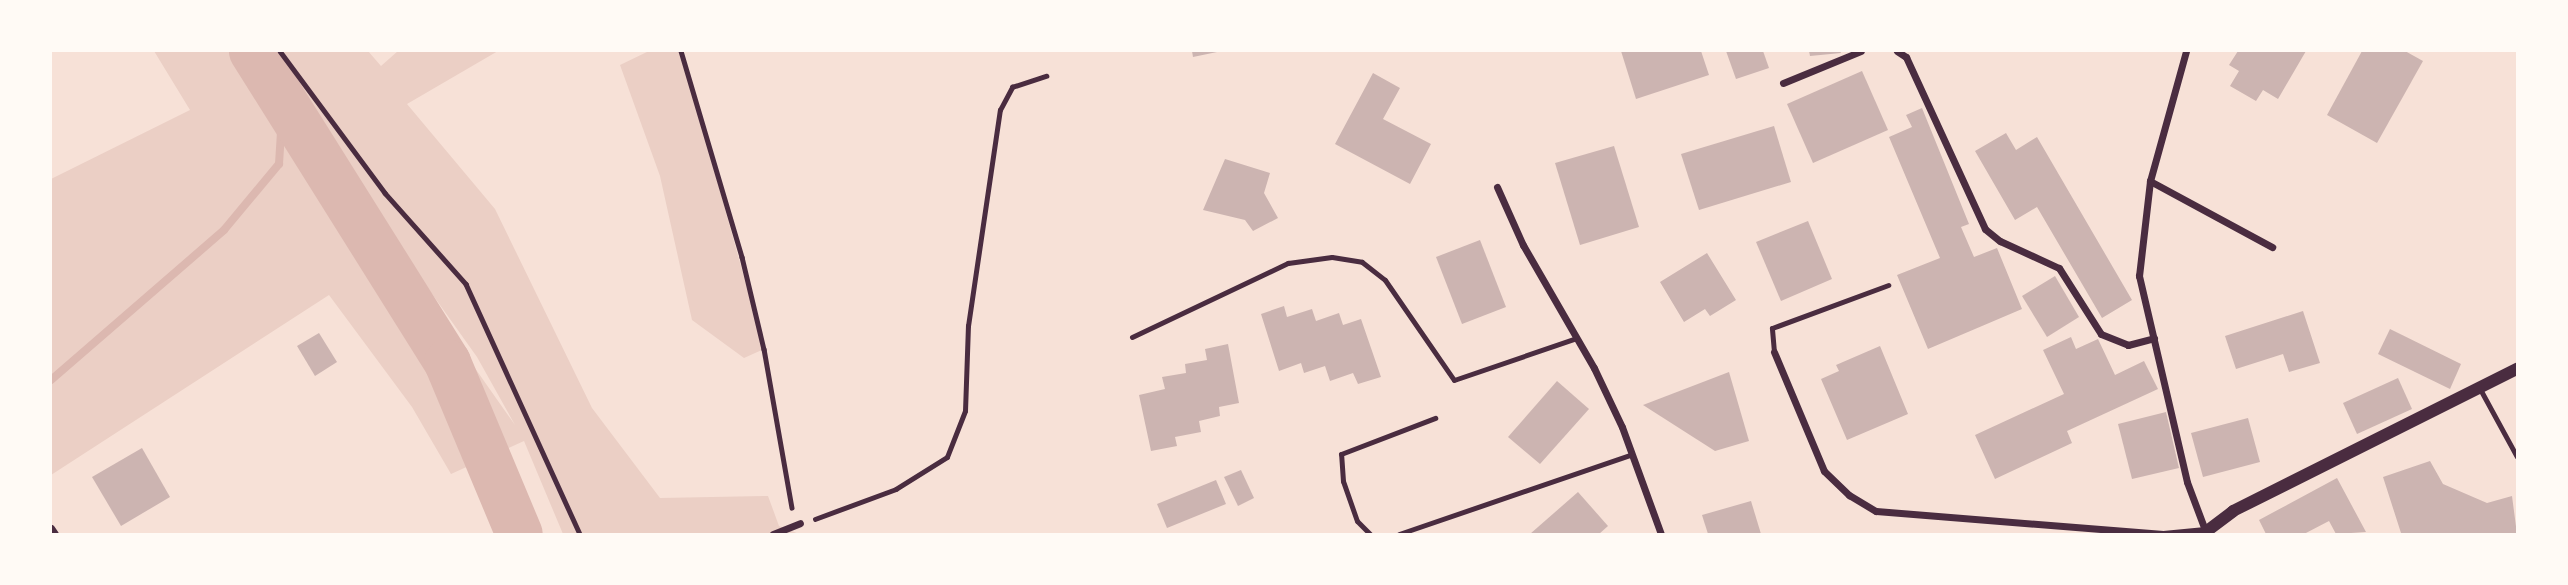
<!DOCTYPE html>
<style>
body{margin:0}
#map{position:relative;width:2568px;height:585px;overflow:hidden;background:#f7e1d7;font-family:Arial,sans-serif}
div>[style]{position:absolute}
.green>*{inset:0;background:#ebcfc5}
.stream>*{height:8px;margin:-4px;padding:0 4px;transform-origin:4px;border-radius:4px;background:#dcb8b0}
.river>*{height:47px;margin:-23.5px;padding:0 23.5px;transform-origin:23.5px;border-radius:23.5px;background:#dcb8b0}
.building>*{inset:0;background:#ccb4b1}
.path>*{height:4.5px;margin:-2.25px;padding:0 2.25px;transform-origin:2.25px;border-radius:2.25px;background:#4a2c40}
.service>*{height:5px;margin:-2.5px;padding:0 2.5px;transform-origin:2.5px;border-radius:2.5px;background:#4a2c40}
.minor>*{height:7px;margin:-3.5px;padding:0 3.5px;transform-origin:3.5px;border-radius:3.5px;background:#4a2c40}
.tertiary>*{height:12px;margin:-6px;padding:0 6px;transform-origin:6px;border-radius:6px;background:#4a2c40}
span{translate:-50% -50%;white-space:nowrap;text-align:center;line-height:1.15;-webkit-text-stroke:5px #fffaf5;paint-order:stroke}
.frame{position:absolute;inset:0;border:52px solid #fffaf5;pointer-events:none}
</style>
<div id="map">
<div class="green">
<i style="clip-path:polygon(154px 51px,252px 51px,515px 425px,477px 357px,259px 51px,368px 51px,381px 66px,398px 51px,498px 51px,407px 104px,495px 209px,592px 408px,660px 498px,768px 496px,779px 526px,799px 534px,563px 534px,524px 441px,451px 474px,412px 407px,329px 295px,51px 475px,51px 179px,190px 110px)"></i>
<i style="clip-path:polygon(649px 51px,681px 51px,764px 349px,744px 358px,692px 320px,660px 176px,620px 65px)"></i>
</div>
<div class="stream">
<i style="left:51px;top:380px;width:229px;rotate:-40.9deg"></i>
<i style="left:224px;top:230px;width:86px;rotate:-50.2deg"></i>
<i style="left:279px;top:164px;width:63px;rotate:-86.4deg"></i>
</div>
<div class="river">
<i style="left:252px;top:51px;width:367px;rotate:57.9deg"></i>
<i style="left:447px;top:362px;width:186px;rotate:67.3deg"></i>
</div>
<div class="building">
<i style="clip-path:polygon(1192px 51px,1217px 51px,1217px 52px,1193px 57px)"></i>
<i style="clip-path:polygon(1621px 51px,1701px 51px,1709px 75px,1636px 99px)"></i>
<i style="clip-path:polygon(1726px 51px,1763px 51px,1769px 68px,1736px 79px)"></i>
<i style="clip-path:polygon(1809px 51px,1840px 51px,1841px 53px,1810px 56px)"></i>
<i style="clip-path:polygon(2238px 51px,2306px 51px,2278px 99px,2263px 90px,2256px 101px,2230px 86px,2239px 71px,2229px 65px)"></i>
<i style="clip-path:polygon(2362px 51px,2405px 51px,2423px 61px,2377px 143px,2327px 115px)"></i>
<i style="clip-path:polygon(1862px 71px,1888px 130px,1813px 163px,1787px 104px)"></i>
<i style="clip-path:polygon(1373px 73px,1400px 88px,1383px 119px,1431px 144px,1410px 184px,1335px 144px)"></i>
<i style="clip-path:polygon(1922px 108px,1969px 224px,1961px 227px,1974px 257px,1997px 248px,2022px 309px,1928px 349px,1897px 275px,1940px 258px,1889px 137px,1912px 127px,1906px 115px)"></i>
<i style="clip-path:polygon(1774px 126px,1791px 182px,1699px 210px,1681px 154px)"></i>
<i style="clip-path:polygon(2006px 133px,2016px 150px,2037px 137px,2132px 300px,2102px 318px,2037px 207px,2015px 220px,1975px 151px)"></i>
<i style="clip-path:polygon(1614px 146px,1639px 227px,1580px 245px,1555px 163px)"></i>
<i style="clip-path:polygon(1225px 159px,1270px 173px,1264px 193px,1278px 218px,1253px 231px,1245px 220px,1203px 210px)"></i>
<i style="clip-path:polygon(1808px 221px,1832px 279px,1781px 301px,1756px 242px)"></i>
<i style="clip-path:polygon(1480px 240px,1506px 307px,1462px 324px,1436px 257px)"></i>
<i style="clip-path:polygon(1707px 253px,1736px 300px,1710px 316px,1705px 309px,1684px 322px,1660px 282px)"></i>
<i style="clip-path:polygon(2055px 276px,2079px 317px,2047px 337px,2022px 296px)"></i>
<i style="clip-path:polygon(1284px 306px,1287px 317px,1312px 309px,1316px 321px,1339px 313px,1343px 325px,1361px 319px,1381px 377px,1358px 384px,1353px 373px,1330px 381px,1325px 366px,1304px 373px,1301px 363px,1279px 371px,1261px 314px)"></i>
<i style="clip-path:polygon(2303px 311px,2320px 363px,2289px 372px,2283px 354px,2236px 369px,2225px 336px)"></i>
<i style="clip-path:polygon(2390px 329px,2461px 364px,2450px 389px,2378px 354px)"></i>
<i style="clip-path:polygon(319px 333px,337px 362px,315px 376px,297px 346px)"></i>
<i style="clip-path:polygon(2071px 337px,2076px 349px,2098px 339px,2115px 375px,2144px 361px,2158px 389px,2067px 431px,2072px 443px,1995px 479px,1975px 435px,2064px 394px,2043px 350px)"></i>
<i style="clip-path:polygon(1228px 344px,1239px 403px,1219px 407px,1220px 416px,1199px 421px,1201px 432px,1175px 437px,1177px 446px,1151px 451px,1139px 395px,1165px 389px,1162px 377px,1186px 373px,1185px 364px,1207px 360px,1205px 349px)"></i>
<i style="clip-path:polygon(1880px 346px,1908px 414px,1847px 440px,1821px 379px,1839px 371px,1836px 365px)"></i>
<i style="clip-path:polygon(1729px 372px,1749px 441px,1715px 451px,1643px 405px)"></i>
<i style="clip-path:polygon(2398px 378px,2412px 409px,2357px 434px,2343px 403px)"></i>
<i style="clip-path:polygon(1557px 381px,1589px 409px,1540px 464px,1508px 437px)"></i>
<i style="clip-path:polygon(2166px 412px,2179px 468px,2132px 479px,2118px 424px)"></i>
<i style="clip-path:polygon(2248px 418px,2260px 462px,2203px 477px,2191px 433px)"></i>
<i style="clip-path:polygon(142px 448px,170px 497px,121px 526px,92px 477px)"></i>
<i style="clip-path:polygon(2430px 461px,2443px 484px,2487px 503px,2512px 496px,2517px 534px,2401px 533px,2383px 477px)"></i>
<i style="clip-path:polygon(1241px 470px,1254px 498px,1238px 506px,1224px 477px)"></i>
<i style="clip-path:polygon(2337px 478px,2366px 532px,2336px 534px,2329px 521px,2304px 534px,2266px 534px,2259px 520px)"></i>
<i style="clip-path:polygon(1216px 480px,1226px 504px,1167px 528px,1157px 504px)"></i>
<i style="clip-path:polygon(1578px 492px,1608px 526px,1599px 534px,1530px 534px)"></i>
<i style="clip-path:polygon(1751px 501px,1761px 534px,1708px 534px,1702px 515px)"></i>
</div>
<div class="path">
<i style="left:280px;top:51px;width:177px;rotate:53.5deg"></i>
<i style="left:385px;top:193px;width:122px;rotate:48.3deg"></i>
<i style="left:466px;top:284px;width:275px;rotate:65.5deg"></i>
<i style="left:681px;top:51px;width:215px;rotate:73.5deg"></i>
<i style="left:742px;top:257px;width:95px;rotate:76.6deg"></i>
<i style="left:764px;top:349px;width:161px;rotate:80deg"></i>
<i style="left:815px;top:519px;width:86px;rotate:-20.3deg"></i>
<i style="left:896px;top:489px;width:60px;rotate:-32.1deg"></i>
<i style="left:947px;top:457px;width:49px;rotate:-68.6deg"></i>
<i style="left:965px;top:411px;width:85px;rotate:-88deg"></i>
<i style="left:968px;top:326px;width:218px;rotate:-81.6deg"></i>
<i style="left:1000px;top:110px;width:26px;rotate:-62deg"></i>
<i style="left:1012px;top:87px;width:36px;rotate:-18deg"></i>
</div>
<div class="service">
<i style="left:1132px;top:337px;width:173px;rotate:-25.4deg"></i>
<i style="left:1288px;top:263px;width:44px;rotate:-7.8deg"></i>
<i style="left:1332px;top:257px;width:30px;rotate:9deg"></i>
<i style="left:1362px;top:262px;width:29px;rotate:38deg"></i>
<i style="left:1385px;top:280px;width:121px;rotate:55.4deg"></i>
<i style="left:1454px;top:380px;width:130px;rotate:-18.9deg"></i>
<i style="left:1774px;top:352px;width:24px;rotate:-95deg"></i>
<i style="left:1772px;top:328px;width:124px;rotate:-20.3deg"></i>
<i style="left:2480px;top:389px;width:77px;rotate:61.4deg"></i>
<i style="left:1370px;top:534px;width:18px;rotate:-135deg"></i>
<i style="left:1357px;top:521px;width:42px;rotate:-109.3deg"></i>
<i style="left:1343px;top:481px;width:27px;rotate:-94deg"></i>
<i style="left:1341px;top:454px;width:101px;rotate:-21deg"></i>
<i style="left:1399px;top:534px;width:246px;rotate:-18.9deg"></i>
</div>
<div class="minor">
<i style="left:1897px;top:51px;width:11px;rotate:34deg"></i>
<i style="left:1906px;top:57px;width:189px;rotate:65.3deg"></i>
<i style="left:1985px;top:229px;width:19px;rotate:39deg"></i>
<i style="left:2000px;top:241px;width:65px;rotate:24.6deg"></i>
<i style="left:2059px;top:268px;width:78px;rotate:57.5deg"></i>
<i style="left:2101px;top:334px;width:29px;rotate:22deg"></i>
<i style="left:2128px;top:345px;width:27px;rotate:-15deg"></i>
<i style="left:1783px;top:83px;width:84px;rotate:-22.3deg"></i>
<i style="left:2150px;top:181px;width:139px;rotate:28.4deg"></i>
<i style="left:1497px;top:187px;width:64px;rotate:65.9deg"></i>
<i style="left:1523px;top:245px;width:142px;rotate:60deg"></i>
<i style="left:1594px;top:368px;width:65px;rotate:64.6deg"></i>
<i style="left:1622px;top:427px;width:114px;rotate:70deg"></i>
<i style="left:1774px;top:352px;width:129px;rotate:67.2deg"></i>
<i style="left:1824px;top:471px;width:35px;rotate:44deg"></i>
<i style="left:1849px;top:495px;width:31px;rotate:31deg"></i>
<i style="left:1876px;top:511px;width:288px;rotate:4.6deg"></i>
<i style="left:2163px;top:534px;width:42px;rotate:-5.4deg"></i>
<i style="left:2205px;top:530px;width:51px;rotate:-110.6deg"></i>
<i style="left:2187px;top:482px;width:212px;rotate:-103.1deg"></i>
<i style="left:2139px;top:276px;width:96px;rotate:-83.4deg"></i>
<i style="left:2150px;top:181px;width:135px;rotate:-74.5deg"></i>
<i style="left:51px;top:528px;width:7px;rotate:56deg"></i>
<i style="left:773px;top:534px;width:29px;rotate:-22deg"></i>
</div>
<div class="tertiary">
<i style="left:2203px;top:534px;width:38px;rotate:-37deg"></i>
<i style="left:2233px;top:511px;width:318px;rotate:-26.6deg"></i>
</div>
<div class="frame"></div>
</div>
